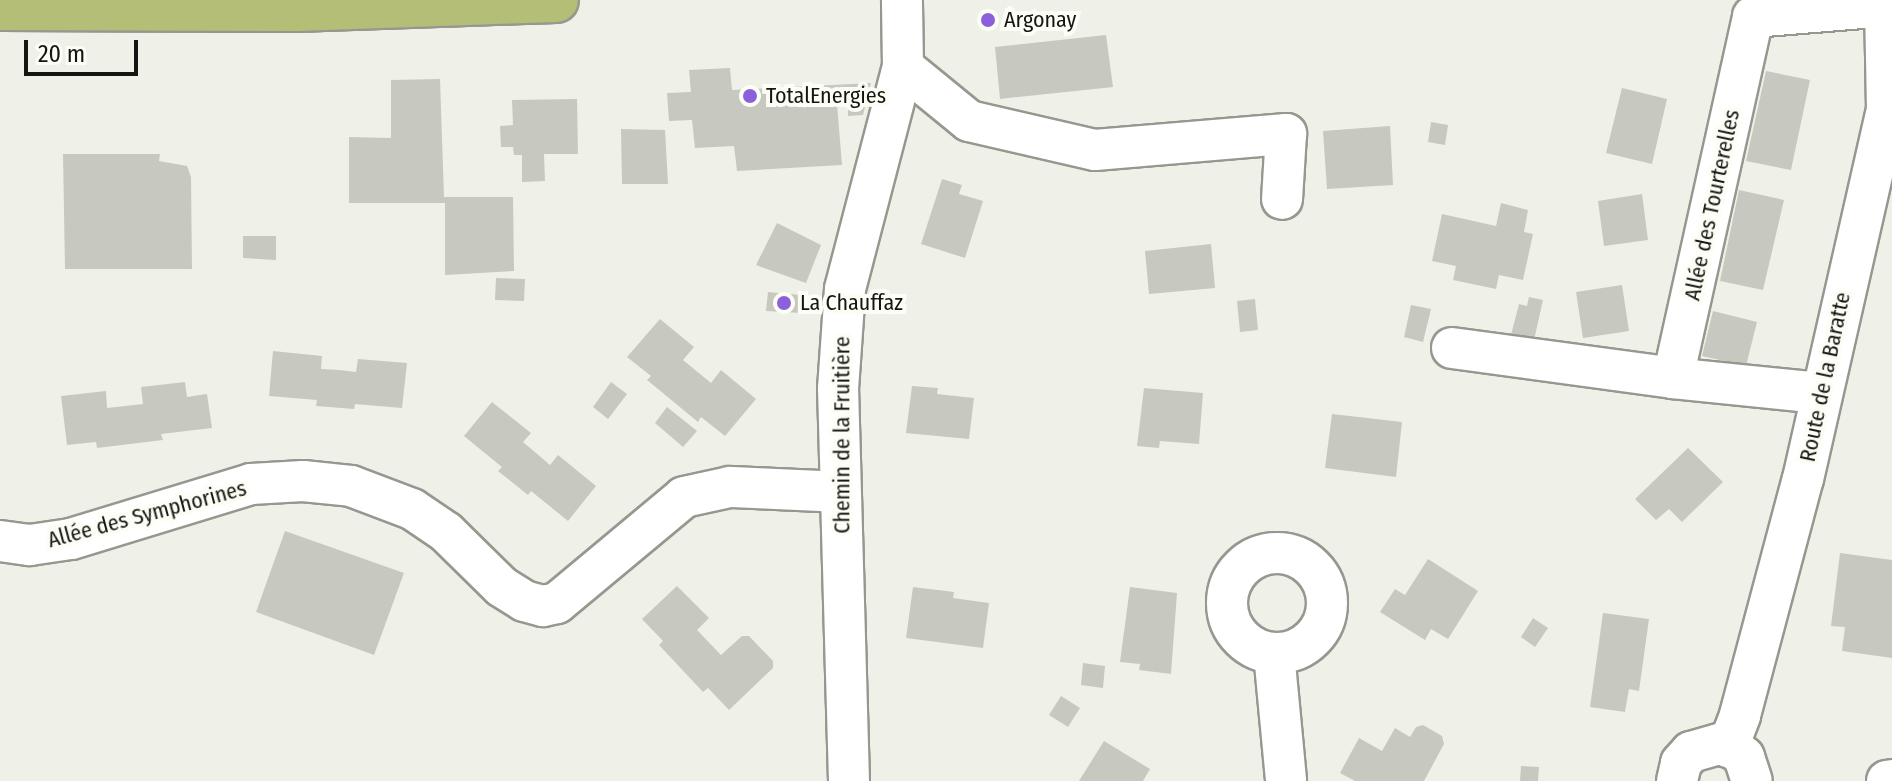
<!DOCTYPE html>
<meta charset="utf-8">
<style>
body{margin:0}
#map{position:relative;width:1892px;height:781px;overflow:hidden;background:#eff1e8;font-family:"Fira Sans Condensed",sans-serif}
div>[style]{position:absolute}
.building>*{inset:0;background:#c7c9c0}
.roads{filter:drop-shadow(2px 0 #969890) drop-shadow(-2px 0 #969890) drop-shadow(0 2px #969890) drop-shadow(0 -2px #969890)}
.minor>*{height:40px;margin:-20px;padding:0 20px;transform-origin:20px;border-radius:20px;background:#fff}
.minor>.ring{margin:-20px;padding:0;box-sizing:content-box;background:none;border:40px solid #fff;border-radius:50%}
.primary>*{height:44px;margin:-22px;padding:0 22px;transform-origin:22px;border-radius:22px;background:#b4be76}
.dots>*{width:22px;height:22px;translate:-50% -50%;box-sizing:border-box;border:4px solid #fcfef5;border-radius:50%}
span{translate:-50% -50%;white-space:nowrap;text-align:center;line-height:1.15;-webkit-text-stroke:8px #fcfef5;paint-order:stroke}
.poi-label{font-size:22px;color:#151613}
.left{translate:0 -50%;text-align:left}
.street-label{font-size:22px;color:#151613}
.scale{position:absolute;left:24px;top:40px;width:114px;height:36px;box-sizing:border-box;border:4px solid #151613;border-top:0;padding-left:10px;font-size:24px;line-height:28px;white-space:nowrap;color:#151613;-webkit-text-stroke:6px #fcfef5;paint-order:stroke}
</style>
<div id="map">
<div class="building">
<i style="clip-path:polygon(1106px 35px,1113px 87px,1000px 99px,995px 47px)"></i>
<i style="clip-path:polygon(730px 68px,732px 90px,871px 83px,863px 115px,848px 116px,848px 104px,837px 104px,842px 165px,737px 171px,734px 146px,695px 148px,692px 120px,669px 121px,667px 93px,691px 92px,689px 70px)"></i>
<i style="clip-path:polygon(1766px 71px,1810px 80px,1791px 170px,1746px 161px)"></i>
<i style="clip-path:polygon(440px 79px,444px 197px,513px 197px,514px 271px,445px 275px,445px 203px,349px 203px,349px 137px,391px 138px,391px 80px)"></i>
<i style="clip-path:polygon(1622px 88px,1667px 99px,1652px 164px,1606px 153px)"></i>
<i style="clip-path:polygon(577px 99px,578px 154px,544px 154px,545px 181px,522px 182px,522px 155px,514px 155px,513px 147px,501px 147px,500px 126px,513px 125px,512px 100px)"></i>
<i style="clip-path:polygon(1431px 122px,1448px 125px,1445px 145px,1428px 142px)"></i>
<i style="clip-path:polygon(1390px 126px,1393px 185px,1327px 189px,1323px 131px)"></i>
<i style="clip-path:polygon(621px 129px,665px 130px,668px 184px,622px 184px)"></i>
<i style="clip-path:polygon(63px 154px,160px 154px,159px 161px,187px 166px,191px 177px,192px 269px,65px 269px)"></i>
<i style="clip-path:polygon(942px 179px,962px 185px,959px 194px,983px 201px,965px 258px,921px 244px)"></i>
<i style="clip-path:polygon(1739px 190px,1784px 200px,1763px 290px,1720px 281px)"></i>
<i style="clip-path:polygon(1642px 194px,1648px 240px,1604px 246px,1598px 201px)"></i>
<i style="clip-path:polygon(1501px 203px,1528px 210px,1524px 232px,1533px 234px,1523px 280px,1499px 275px,1496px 289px,1453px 280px,1456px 266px,1432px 261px,1442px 214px,1496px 226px)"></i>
<i style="clip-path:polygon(777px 223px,821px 245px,806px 283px,756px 265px)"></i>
<i style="clip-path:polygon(243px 236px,276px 236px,276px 260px,243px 258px)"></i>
<i style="clip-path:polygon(1211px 244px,1215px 288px,1149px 294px,1145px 251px)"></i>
<i style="clip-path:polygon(496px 278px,525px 279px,524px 301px,495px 300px)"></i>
<i style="clip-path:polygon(1622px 285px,1629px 331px,1583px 338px,1576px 292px)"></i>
<i style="clip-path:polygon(768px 292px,801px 295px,801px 313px,766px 311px)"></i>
<i style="clip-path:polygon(1529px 297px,1543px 300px,1534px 340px,1511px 335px,1519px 304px,1527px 306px)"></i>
<i style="clip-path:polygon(1255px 299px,1258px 330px,1240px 332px,1237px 301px)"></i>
<i style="clip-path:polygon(1411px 305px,1431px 309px,1423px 342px,1404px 337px)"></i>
<i style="clip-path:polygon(1713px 311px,1757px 322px,1746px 366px,1702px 356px)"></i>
<i style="clip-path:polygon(660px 319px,694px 347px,683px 360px,711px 383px,721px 370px,756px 399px,725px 436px,701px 417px,698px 422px,658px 389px,647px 380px,651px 376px,627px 357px)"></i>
<i style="clip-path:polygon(273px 351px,322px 356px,321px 369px,339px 370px,356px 372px,358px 359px,407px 363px,402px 408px,355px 404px,354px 409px,316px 406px,317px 400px,269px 396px)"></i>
<i style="clip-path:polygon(185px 382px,187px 397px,207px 394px,212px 428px,161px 434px,163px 440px,97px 448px,96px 442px,67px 445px,61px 396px,106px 391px,107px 408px,143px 404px,141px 387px)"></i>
<i style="clip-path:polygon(611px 382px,627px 394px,608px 419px,593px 407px)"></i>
<i style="clip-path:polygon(912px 386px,938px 388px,937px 394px,974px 398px,969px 439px,906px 433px)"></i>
<i style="clip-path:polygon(1144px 388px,1203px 393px,1199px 444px,1160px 441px,1159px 448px,1137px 446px)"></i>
<i style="clip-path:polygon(492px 402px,531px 433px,523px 442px,536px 453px,550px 465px,558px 455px,596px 486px,568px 521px,531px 491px,528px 495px,498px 471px,502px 467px,464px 436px)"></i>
<i style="clip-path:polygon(667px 407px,697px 431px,683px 447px,655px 423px)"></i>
<i style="clip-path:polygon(1332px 414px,1402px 422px,1396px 477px,1325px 468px)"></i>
<i style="clip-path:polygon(1688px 448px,1723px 482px,1682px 522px,1669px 509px,1656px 520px,1635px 499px)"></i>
<i style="clip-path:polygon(285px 531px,404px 573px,374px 655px,256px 612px)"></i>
<i style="clip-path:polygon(1840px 553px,1892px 560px,1892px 658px,1842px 651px,1845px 627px,1831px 626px)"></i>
<i style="clip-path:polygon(1428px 559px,1478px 591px,1448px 639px,1431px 629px,1425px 640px,1380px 612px,1395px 589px,1405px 595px)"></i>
<i style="clip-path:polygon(677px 586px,709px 618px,697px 630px,721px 655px,742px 636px,749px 636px,773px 661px,773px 668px,729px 710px,708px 688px,703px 692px,659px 645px,663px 641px,642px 619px)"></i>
<i style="clip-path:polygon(913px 587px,954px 592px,953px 598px,989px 603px,983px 648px,906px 638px)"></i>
<i style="clip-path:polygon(1130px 587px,1177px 593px,1171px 674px,1139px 670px,1140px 664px,1120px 662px)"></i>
<i style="clip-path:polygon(1603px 613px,1649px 619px,1639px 691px,1629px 689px,1625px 712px,1590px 707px)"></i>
<i style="clip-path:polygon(1533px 618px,1548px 628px,1535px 647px,1521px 637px)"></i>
<i style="clip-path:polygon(1083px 663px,1105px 666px,1103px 688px,1081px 685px)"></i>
<i style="clip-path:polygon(1061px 696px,1080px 708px,1068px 727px,1049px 715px)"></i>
<i style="clip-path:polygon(1423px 725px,1442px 736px,1444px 744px,1424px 781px,1355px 781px,1340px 773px,1359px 738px,1382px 751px,1395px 728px,1410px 737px,1416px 727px)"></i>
<i style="clip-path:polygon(1104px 741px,1150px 769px,1143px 781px,1079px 781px)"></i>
<i style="clip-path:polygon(1521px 766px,1539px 767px,1538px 781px,1520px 781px)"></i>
</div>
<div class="roads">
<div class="minor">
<i style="left:903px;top:67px;width:85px;rotate:39.3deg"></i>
<i style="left:969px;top:121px;width:129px;rotate:13deg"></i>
<i style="left:1095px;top:150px;width:192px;rotate:-4.8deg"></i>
<i style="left:1286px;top:134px;width:65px;rotate:93.5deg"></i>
<i style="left:1452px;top:348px;width:223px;rotate:7.7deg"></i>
<i style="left:1820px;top:393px;width:148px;rotate:-174.2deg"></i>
<i style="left:1673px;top:378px;width:370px;rotate:-77.5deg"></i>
<i style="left:1753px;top:17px;width:133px;rotate:-4.7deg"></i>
<i style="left:0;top:541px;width:30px;rotate:8deg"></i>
<i style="left:30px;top:545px;width:41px;rotate:-8.3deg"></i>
<i style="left:71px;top:539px;width:188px;rotate:-17deg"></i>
<i style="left:251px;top:484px;width:52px;rotate:-3.3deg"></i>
<i style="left:303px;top:481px;width:48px;rotate:5.9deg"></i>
<i style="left:351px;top:486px;width:65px;rotate:20.7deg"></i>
<i style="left:412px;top:509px;width:41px;rotate:34.1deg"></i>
<i style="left:446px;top:532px;width:78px;rotate:44.5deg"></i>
<i style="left:502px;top:587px;width:26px;rotate:32deg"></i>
<i style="left:524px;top:601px;width:20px;rotate:15deg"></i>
<i style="left:543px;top:606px;width:14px;rotate:-12deg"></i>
<i style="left:557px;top:603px;width:165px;rotate:-39.8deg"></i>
<i style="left:684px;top:497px;width:47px;rotate:-12.3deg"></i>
<i style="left:730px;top:487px;width:109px;rotate:2.6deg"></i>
<i class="ring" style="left:1227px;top:553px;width:60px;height:60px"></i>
<i style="left:1274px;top:653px;width:129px;rotate:84.6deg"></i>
<i style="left:1728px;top:747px;width:34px;rotate:-69deg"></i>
<i style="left:1740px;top:715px;width:244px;rotate:-75.1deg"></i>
<i style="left:1803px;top:479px;width:379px;rotate:-77.2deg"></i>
<i style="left:1887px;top:109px;width:109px;rotate:-91.1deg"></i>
<i style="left:849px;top:781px;width:392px;rotate:-91.6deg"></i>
<i style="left:838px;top:389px;width:100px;rotate:-86deg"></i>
<i style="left:845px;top:289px;width:229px;rotate:-75.4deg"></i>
<i style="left:903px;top:67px;width:67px;rotate:-90.9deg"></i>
<i style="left:1677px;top:781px;width:18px;rotate:-77deg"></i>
<i style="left:1681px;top:763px;width:15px;rotate:-48deg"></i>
<i style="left:1691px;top:752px;width:29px;rotate:-16deg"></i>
<i style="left:1719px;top:744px;width:15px;rotate:16deg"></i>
<i style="left:1733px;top:748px;width:14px;rotate:39deg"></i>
<i style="left:1744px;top:757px;width:25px;rotate:72deg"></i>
<i style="left:1887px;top:781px;width:5px;rotate:-11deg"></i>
</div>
<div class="primary">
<i style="left:0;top:8px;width:296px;rotate:0.2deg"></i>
<i style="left:296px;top:9px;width:260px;rotate:-2deg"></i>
</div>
</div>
<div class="dots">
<i style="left:988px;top:20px;background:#8c60da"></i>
<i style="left:750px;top:96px;background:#8c60da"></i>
<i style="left:784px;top:303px;background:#8c60da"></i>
</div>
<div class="poi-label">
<span class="left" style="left:1004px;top:20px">Argonay</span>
<span class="left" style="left:766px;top:96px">TotalEnergies</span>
<span class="left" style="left:800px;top:303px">La Chauffaz</span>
</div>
<div class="street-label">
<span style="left:1712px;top:205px;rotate:-78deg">Allée des Tourterelles</span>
<span style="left:1825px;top:377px;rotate:-78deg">Route de la Baratte</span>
<span style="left:842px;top:435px;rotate:-90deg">Chemin de la Fruitière</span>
<span style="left:147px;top:514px;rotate:-15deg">Allée des Symphorines</span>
</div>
<div class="scale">20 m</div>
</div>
